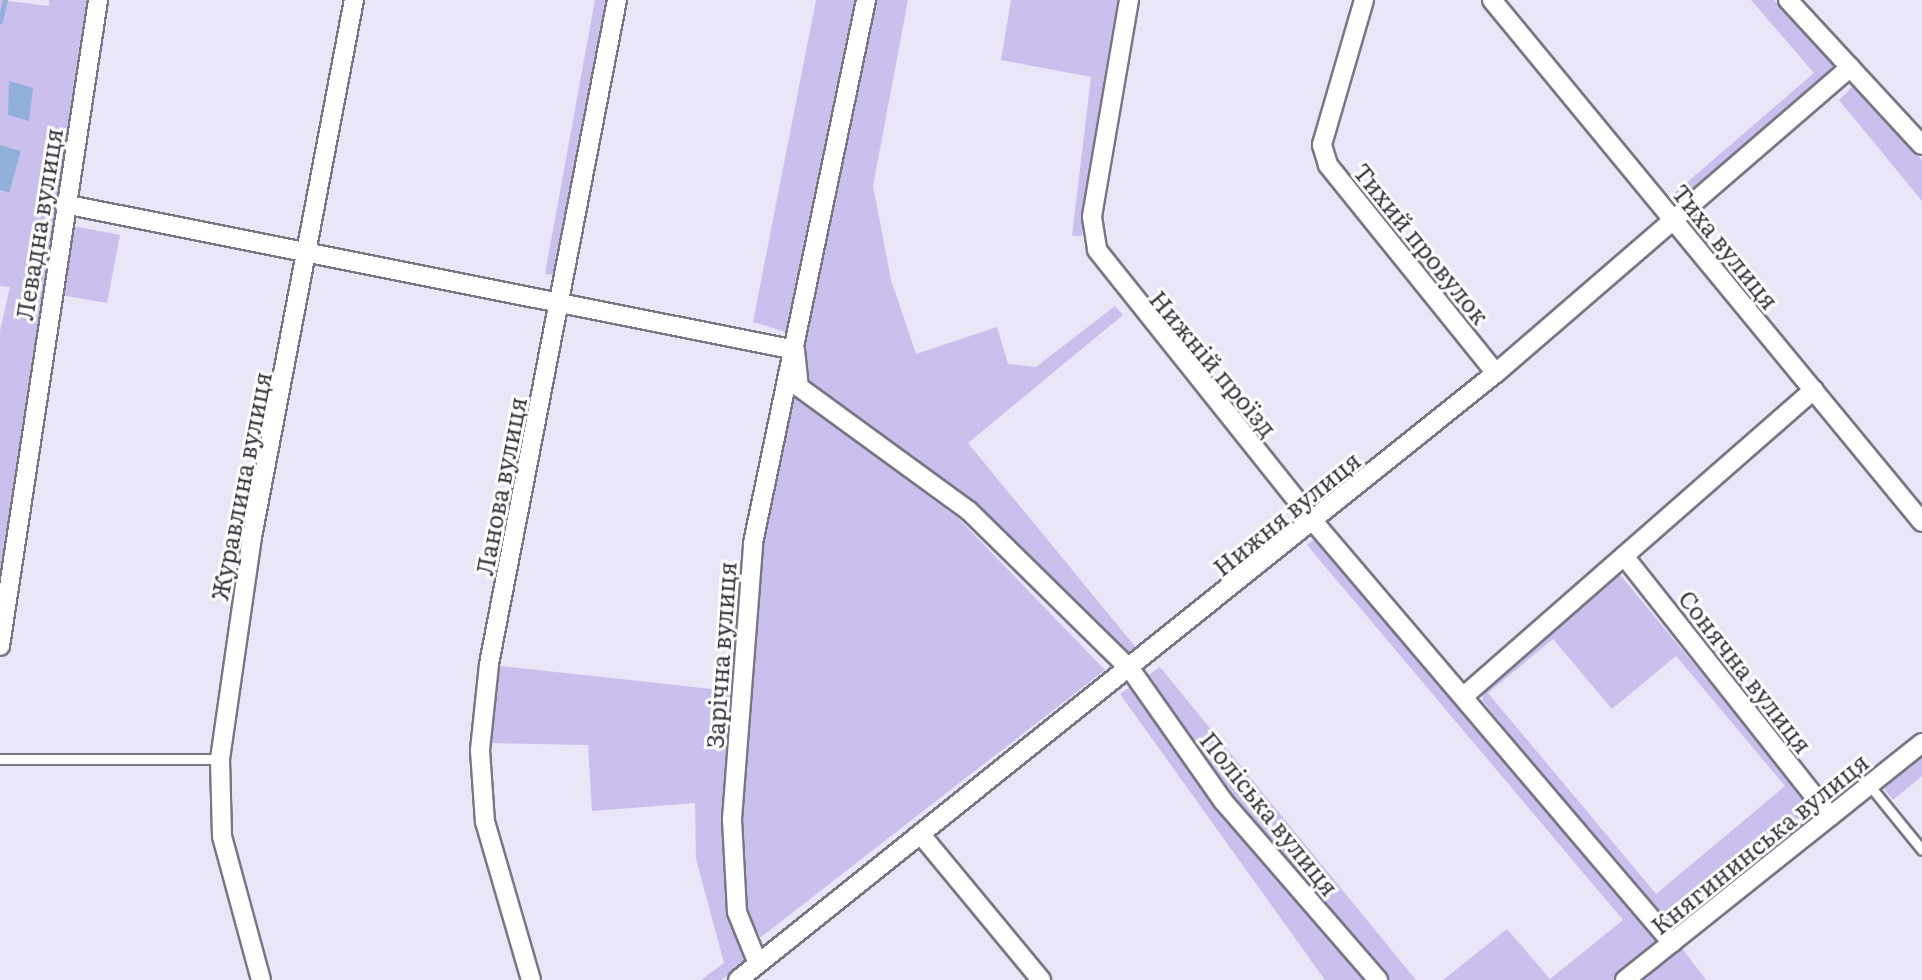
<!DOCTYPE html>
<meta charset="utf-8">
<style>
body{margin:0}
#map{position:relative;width:1922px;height:980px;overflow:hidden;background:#eae6f7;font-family:Literata,serif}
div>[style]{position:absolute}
.green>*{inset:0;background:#cbbfee}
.water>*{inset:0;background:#91b1db}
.stream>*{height:5px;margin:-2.5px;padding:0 2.5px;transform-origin:2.5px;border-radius:2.5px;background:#91b1db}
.roads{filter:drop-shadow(2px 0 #797685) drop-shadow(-2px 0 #797685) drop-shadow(0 2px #797685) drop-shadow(0 -2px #797685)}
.service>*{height:9px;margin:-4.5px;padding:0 4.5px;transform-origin:4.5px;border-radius:4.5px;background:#fff}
.minor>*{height:18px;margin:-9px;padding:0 9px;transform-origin:9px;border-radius:9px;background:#fff}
span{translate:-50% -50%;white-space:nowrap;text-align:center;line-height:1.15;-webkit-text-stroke:6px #fff;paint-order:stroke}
.street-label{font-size:24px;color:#3a393f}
</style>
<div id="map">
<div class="green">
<i style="clip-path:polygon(0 0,49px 6px,49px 0,88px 0,0 578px,0 331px,10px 287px,0 286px,0 190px,8px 193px,21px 151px,0 145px)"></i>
<i style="clip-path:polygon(595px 0,609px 0,558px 275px,545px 274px)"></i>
<i style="clip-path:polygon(816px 0,855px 0,789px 333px,753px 322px)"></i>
<i style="clip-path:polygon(877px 0,908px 0,873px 186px,891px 280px,916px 354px,997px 327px,1008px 364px,1036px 367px,1115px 306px,1123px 315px,968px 443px,1138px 650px,1127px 655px,975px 504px,807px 382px,802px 345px)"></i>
<i style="clip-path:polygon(1011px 0,1120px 0,1082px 236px,1072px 236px,1091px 77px,1001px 60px)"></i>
<i style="clip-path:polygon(1751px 0,1774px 0,1837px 66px,1677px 205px,1670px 197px,1814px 73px)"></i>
<i style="clip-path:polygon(1854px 85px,1922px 160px,1922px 201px,1839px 100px)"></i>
<i style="clip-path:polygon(68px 225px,120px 235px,107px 303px,55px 294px)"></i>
<i style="clip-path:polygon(792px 393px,959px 519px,1105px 670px,761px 937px,743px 910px,740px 819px,763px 543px)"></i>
<i style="clip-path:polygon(1317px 537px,1664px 941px,1615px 980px,1443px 980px,1507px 929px,1550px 979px,1623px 920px,1307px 545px)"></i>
<i style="clip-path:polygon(evenodd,1617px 571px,1819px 815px,1673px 935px,1482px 700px,1486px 683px,1617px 571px,1553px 639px,1612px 709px,1676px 656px,1785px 786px,1656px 894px,1488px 693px,1553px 639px)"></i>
<i style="clip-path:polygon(500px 666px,730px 691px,724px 819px,729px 914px,745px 962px,721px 980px,701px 980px,724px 963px,696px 859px,695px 803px,592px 811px,588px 745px,489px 743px)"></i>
<i style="clip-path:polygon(1160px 667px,1416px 980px,1386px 980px,1229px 795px,1147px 676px)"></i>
<i style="clip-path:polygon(1133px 685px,1368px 980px,1325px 980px,1120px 694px)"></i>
<i style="clip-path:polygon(1922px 755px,1922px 776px,1893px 800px,1883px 787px)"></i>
<i style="clip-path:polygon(1681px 947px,1706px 980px,1639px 980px)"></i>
</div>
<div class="water">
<i style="clip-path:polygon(9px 81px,33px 88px,29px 121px,8px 115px)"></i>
<i style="clip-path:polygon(0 145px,21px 151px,9px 193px,0 190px)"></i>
</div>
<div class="stream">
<i style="left:0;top:21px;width:22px;rotate:-77deg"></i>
</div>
<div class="roads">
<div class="service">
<i style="left:0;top:759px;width:220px"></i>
<i style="left:1870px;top:786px;width:82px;rotate:50.9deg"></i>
</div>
<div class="minor">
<i style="left:1129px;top:0;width:220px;rotate:99.7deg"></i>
<i style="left:1092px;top:217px;width:33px;rotate:81deg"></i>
<i style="left:1097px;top:250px;width:347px;rotate:51.4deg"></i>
<i style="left:1313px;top:521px;width:554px;rotate:49.61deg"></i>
<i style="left:1364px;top:0;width:151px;rotate:106.2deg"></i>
<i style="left:1322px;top:145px;width:21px;rotate:73deg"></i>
<i style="left:1328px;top:165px;width:267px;rotate:51.1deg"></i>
<i style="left:1492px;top:0;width:676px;rotate:50.52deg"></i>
<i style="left:1788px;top:0;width:197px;rotate:47.3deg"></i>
<i style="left:64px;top:204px;width:745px;rotate:11.29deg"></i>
<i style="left:795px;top:350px;width:37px;rotate:84deg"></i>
<i style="left:799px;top:387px;width:210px;rotate:36.1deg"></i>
<i style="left:969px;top:511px;width:227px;rotate:44.5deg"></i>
<i style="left:1131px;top:670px;width:160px;rotate:54.9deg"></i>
<i style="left:1223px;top:801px;width:237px;rotate:49.1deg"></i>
<i style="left:1624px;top:556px;width:332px;rotate:51.6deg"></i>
<i style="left:0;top:646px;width:653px;rotate:-81.37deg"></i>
<i style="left:1464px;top:696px;width:465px;rotate:-41.2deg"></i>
<i style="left:922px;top:836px;width:187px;rotate:50.4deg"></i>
<i style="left:758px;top:964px;width:56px;rotate:-112deg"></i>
<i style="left:737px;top:912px;width:93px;rotate:-93.1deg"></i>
<i style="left:732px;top:819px;width:277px;rotate:-85.6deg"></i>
<i style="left:753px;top:543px;width:555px;rotate:-78.24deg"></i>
<i style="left:261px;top:980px;width:149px;rotate:-105.2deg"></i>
<i style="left:222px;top:836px;width:77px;rotate:-91.5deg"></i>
<i style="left:220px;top:759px;width:224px;rotate:-81.8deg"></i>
<i style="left:252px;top:537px;width:547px;rotate:-79.25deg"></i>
<i style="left:531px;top:980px;width:165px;rotate:-106.2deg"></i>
<i style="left:485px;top:822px;width:72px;rotate:-94deg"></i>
<i style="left:480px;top:750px;width:86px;rotate:-84deg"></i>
<i style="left:489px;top:664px;width:676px;rotate:-79.09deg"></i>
<i style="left:738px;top:980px;width:971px;rotate:-38.69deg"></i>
<i style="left:1496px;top:373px;width:468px;rotate:-40.8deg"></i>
<i style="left:1625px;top:980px;width:380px;rotate:-38.6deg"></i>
</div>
</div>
<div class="street-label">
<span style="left:38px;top:224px;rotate:-81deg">Левадна вулиця</span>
<span style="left:1422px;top:243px;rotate:51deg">Тихий провулок</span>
<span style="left:1726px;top:246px;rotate:51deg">Тиха вулиця</span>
<span style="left:1214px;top:363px;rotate:50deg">Нижній проїзд</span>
<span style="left:240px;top:486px;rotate:-79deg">Журавлина вулиця</span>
<span style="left:500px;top:486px;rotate:-79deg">Ланова вулиця</span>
<span style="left:1286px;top:513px;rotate:-39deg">Нижня вулиця</span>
<span style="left:720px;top:655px;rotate:-86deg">Зарічна вулиця</span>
<span style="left:1746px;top:671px;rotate:52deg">Сонячна вулиця</span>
<span style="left:1270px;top:813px;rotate:51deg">Поліська вулиця</span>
<span style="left:1759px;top:843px;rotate:-39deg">Княгининська вулиця</span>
</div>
</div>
